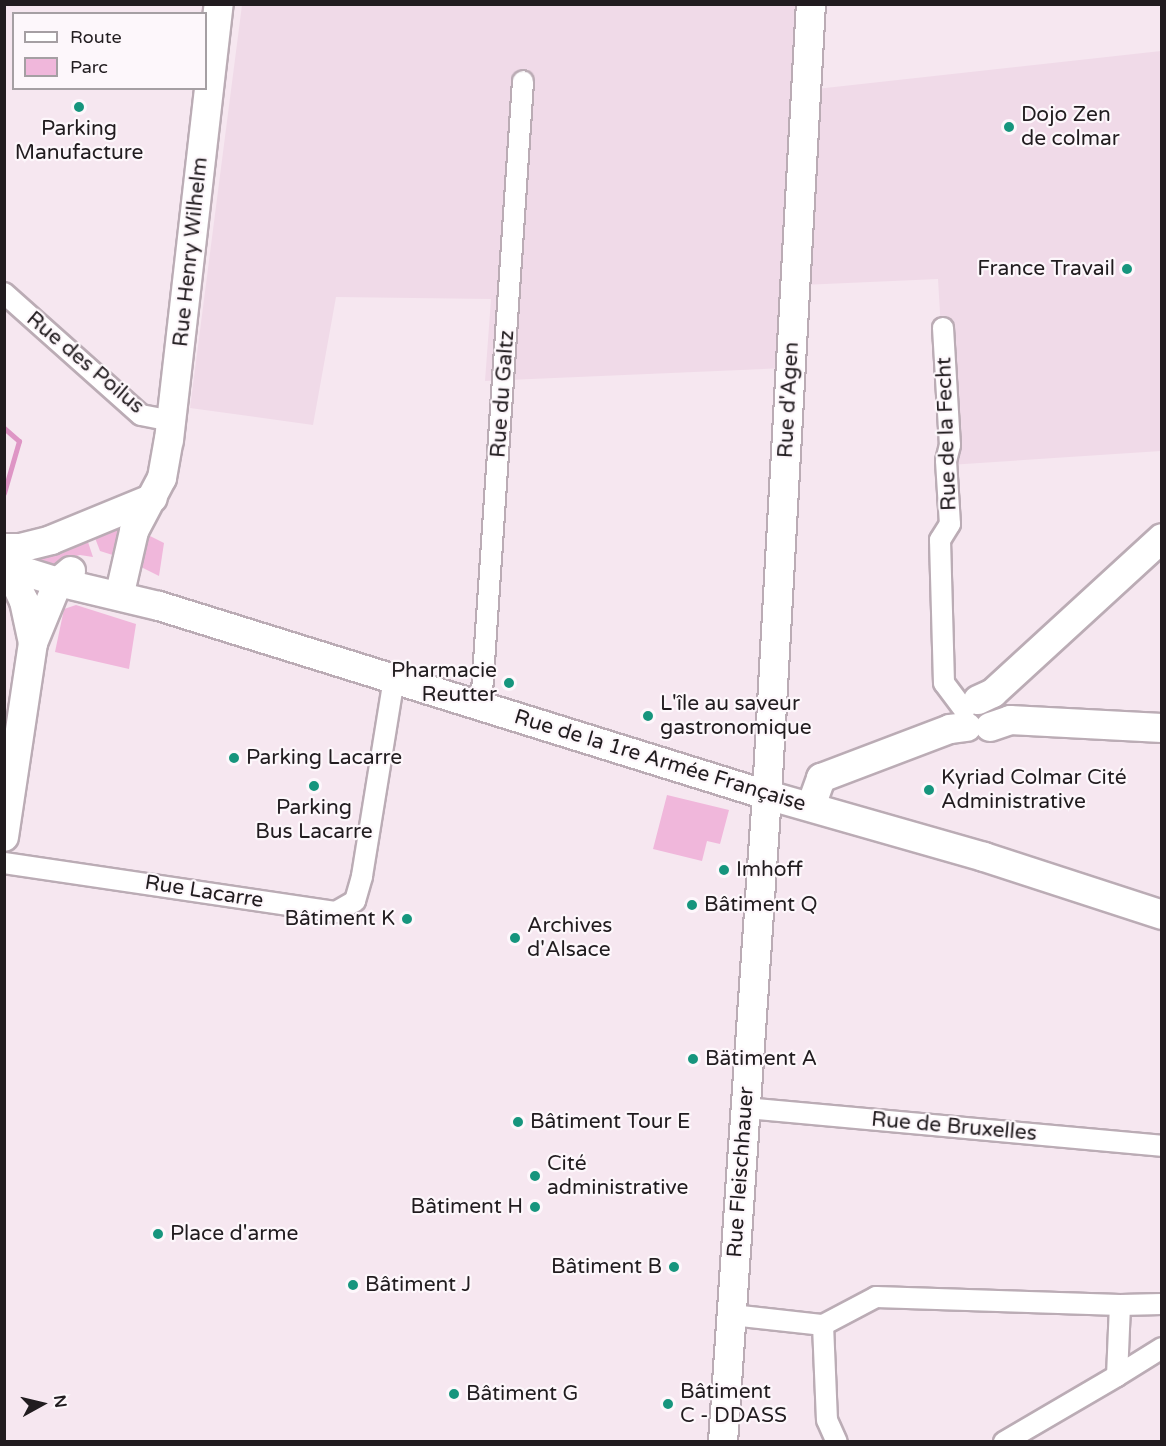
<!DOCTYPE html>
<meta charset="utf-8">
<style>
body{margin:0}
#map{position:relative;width:1166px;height:1446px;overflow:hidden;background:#f6e7f0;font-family:"Varela Round",sans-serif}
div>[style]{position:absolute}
.built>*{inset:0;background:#f0dae8}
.green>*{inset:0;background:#f0b7db}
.stream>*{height:5px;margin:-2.5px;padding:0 2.5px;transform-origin:2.5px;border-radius:2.5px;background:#de95c5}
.roads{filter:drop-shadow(2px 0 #bbacb5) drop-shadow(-2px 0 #bbacb5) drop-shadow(0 2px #bbacb5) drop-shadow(0 -2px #bbacb5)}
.street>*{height:20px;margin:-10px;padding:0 10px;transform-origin:10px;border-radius:10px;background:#fff}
.secondary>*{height:28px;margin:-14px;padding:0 14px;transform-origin:14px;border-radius:14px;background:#fff}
.dots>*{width:16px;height:16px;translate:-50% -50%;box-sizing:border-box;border:3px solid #fdf7fb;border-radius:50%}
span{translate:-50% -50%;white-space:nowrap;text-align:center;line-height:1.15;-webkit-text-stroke:4.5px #fdf7fb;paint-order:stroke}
.poi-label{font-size:21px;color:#211c1f}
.left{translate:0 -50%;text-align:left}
.right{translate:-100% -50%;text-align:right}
.street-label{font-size:21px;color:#211c1f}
.frame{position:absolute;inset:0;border:6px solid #211c1f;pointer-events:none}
.legend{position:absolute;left:12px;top:12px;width:195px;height:78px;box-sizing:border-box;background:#fdf7fb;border:2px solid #a59fa3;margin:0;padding:8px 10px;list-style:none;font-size:18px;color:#211c1f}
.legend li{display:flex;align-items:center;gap:12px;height:30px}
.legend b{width:30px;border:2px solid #a59fa3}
.north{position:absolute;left:12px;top:1374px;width:60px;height:60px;-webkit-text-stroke:4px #fdf7fb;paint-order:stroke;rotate:82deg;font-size:16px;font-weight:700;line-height:24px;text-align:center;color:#211c1f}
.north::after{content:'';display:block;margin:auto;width:21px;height:27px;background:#211c1f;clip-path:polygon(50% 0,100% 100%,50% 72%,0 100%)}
</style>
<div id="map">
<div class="built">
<i style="clip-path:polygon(242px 5px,798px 5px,798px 91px,1161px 51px,1161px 451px,949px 465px,938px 279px,802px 285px,786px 368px,485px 381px,491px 299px,336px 297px,313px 425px,190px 408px)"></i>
</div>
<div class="green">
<i style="clip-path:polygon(129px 517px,119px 557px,100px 551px,92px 530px)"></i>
<i style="clip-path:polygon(85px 533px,93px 557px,80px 555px,62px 560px,49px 570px,10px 554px)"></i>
<i style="clip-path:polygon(146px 534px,164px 543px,159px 576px,137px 565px)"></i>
<i style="clip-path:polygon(76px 605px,136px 624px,129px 669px,55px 652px,64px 609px)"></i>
<i style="clip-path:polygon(667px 795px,729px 810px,720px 844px,707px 841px,702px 861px,653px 849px)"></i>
</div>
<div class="stream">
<i style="left:4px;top:428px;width:20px;rotate:41deg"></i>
<i style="left:19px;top:441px;width:54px;rotate:106.1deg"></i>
</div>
<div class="roads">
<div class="street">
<i style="left:4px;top:293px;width:183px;rotate:41.7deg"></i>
<i style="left:141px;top:415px;width:31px;rotate:11deg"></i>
<i style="left:943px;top:328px;width:117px;rotate:86.6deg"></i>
<i style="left:950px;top:445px;width:16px;rotate:104deg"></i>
<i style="left:946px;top:461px;width:63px;rotate:86.4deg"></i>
<i style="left:950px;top:524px;width:19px;rotate:122deg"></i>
<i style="left:940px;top:540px;width:143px;rotate:88.4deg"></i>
<i style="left:944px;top:683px;width:34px;rotate:53deg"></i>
<i style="left:481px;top:707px;width:627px;rotate:-86.16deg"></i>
<i style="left:4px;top:863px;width:336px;rotate:8.4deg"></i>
<i style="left:336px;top:912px;width:22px;rotate:-30deg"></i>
<i style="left:355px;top:901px;width:26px;rotate:-74deg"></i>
<i style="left:362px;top:876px;width:200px;rotate:-80.8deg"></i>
<i style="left:746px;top:1108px;width:418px;rotate:5.2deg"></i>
<i style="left:1120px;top:1305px;width:42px;rotate:-1.4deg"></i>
<i style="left:732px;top:1315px;width:92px;rotate:6.3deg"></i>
<i style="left:823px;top:1325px;width:60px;rotate:-27.8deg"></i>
<i style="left:876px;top:1297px;width:244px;rotate:1.9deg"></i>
<i style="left:1120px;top:1305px;width:71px;rotate:92.4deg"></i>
<i style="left:1117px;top:1376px;width:131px;rotate:149.7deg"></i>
<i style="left:823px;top:1325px;width:95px;rotate:87.6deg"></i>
<i style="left:827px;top:1420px;width:24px;rotate:66deg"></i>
<i style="left:1117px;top:1376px;width:53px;rotate:-31.9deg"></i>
</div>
<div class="secondary">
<i style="left:4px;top:548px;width:16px"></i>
<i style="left:20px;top:548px;width:32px;rotate:-14deg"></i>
<i style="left:51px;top:540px;width:110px;rotate:-22.4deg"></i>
<i style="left:4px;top:565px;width:57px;rotate:17.5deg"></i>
<i style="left:58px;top:582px;width:104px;rotate:13.4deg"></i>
<i style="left:159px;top:606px;width:637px;rotate:17.27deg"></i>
<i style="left:767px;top:795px;width:226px;rotate:15.9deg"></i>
<i style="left:984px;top:857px;width:187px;rotate:18deg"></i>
<i style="left:8px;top:567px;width:38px;rotate:65deg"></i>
<i style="left:24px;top:601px;width:43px;rotate:77.9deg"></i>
<i style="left:122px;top:584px;width:54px;rotate:-77.2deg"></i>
<i style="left:134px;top:531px;width:60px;rotate:-62.2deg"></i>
<i style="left:162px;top:478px;width:39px;rotate:-80deg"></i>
<i style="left:169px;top:440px;width:439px;rotate:-83.5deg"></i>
<i style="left:978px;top:700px;width:17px;rotate:-25deg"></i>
<i style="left:993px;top:693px;width:229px;rotate:-42.5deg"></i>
<i style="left:990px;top:727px;width:21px;rotate:-19deg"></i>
<i style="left:1010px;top:720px;width:152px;rotate:3deg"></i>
<i style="left:811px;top:806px;width:30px;rotate:-70deg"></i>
<i style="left:821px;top:778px;width:138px;rotate:-20.8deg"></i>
<i style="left:950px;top:729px;width:17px;rotate:-7deg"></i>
<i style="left:4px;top:837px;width:196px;rotate:-81.5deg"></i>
<i style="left:33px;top:643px;width:66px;rotate:-67.7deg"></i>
<i style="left:58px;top:582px;width:17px;rotate:-40deg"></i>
<i style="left:723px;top:1442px;width:648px;rotate:-86.11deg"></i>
<i style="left:767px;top:795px;width:792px;rotate:-86.82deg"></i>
</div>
</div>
<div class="dots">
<i style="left:79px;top:107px;background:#16957d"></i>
<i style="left:1009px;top:127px;background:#16957d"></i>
<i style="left:1127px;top:269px;background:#16957d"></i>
<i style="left:509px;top:683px;background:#16957d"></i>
<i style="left:648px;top:716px;background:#16957d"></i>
<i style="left:234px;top:758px;background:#16957d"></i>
<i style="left:314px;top:786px;background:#16957d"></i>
<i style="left:929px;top:790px;background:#16957d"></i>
<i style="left:724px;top:870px;background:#16957d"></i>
<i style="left:692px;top:905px;background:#16957d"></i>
<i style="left:407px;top:919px;background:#16957d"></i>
<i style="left:515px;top:938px;background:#16957d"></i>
<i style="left:693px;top:1059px;background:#16957d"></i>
<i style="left:518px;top:1122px;background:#16957d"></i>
<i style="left:535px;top:1176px;background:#16957d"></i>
<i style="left:535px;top:1207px;background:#16957d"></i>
<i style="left:158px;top:1234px;background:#16957d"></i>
<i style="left:674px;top:1267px;background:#16957d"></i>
<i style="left:353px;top:1285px;background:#16957d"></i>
<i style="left:454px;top:1394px;background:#16957d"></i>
<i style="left:668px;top:1404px;background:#16957d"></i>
</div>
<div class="poi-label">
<span class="left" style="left:1021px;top:127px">Dojo Zen<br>de colmar</span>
<span style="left:79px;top:141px">Parking<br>Manufacture</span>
<span class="right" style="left:1115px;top:269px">France Travail</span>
<span class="right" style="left:497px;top:683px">Pharmacie<br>Reutter</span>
<span class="left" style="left:660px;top:716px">L'île au saveur<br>gastronomique</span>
<span class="left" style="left:246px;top:758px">Parking Lacarre</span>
<span class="left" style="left:941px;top:790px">Kyriad Colmar Cité<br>Administrative</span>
<span style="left:314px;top:820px">Parking<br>Bus Lacarre</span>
<span class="left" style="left:736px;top:870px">Imhoff</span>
<span class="left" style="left:704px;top:905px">Bâtiment Q</span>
<span class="right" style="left:395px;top:919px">Bâtiment K</span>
<span class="left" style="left:527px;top:938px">Archives<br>d'Alsace</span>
<span class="left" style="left:705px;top:1059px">Bätiment A</span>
<span class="left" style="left:530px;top:1122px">Bâtiment Tour E</span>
<span class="left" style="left:547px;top:1176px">Cité<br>administrative</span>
<span class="right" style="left:523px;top:1207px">Bâtiment H</span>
<span class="left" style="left:170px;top:1234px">Place d'arme</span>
<span class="right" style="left:662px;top:1267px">Bâtiment B</span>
<span class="left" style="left:365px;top:1285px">Bâtiment J</span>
<span class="left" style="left:680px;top:1404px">Bâtiment<br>C - DDASS</span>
<span class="left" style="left:466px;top:1394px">Bâtiment G</span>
</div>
<div class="street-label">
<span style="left:191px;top:252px;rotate:-84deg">Rue Henry Wilhelm</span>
<span style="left:85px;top:363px;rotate:40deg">Rue des Poilus</span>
<span style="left:503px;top:394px;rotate:-86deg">Rue du Galtz</span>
<span style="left:789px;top:400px;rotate:-87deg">Rue d'Agen</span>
<span style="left:947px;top:434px;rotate:-92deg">Rue de la Fecht</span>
<span style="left:660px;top:761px;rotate:17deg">Rue de la 1re Armée Française</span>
<span style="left:204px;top:892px;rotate:9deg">Rue Lacarre</span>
<span style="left:954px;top:1127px;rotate:5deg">Rue de Bruxelles</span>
<span style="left:741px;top:1172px;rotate:-86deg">Rue Fleischhauer</span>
</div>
<div class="frame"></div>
<ul class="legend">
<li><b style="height:8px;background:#fff"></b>Route</li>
<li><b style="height:16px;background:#f0b7db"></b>Parc</li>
</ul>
<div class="north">N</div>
</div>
